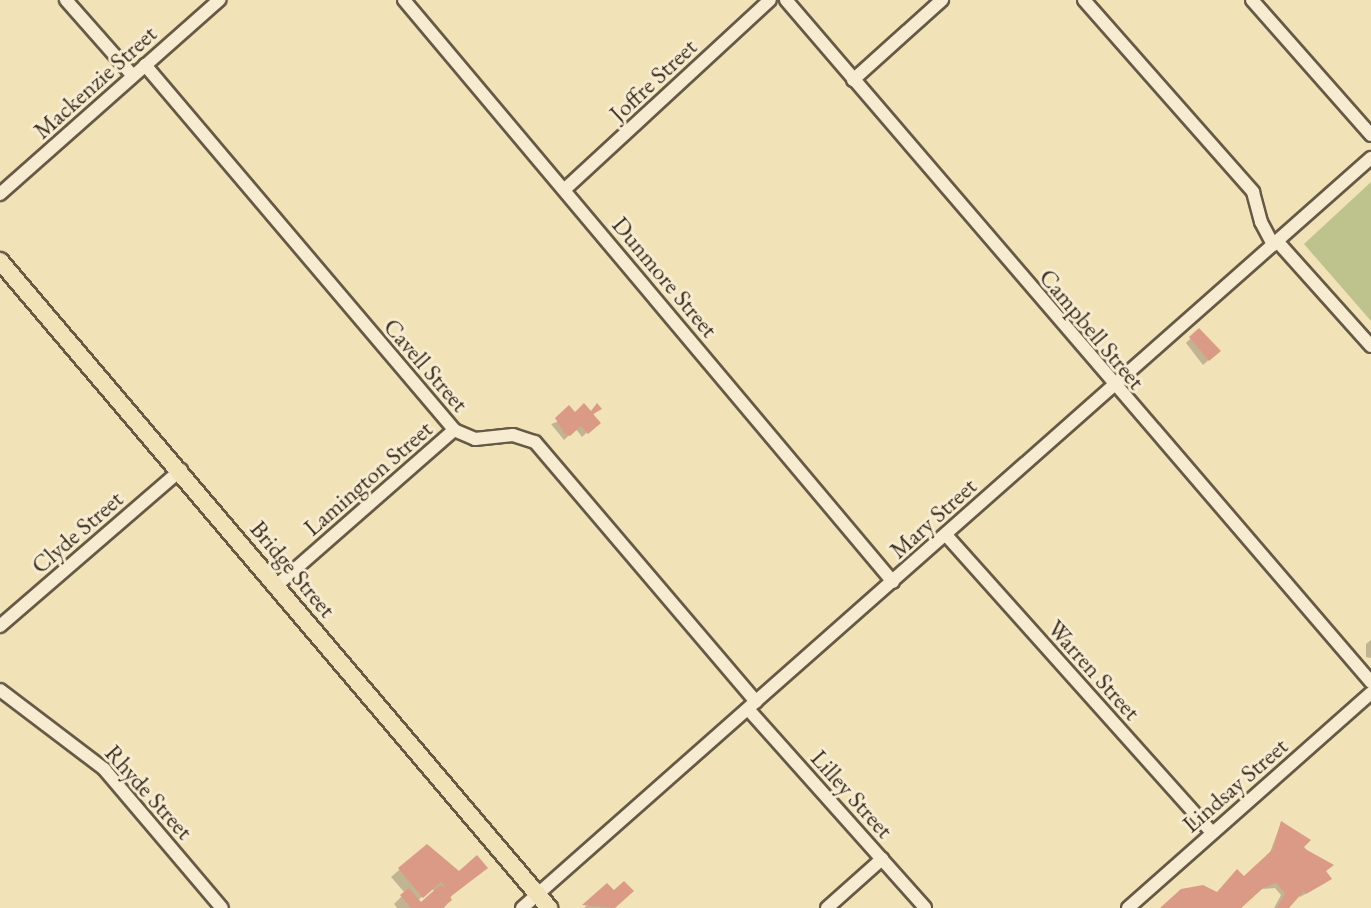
<!DOCTYPE html>
<style>
body{margin:0}
#map{position:relative;width:1371px;height:908px;overflow:hidden;background:#f2e2b8;font-family:"EB Garamond",serif}
div>[style]{position:absolute}
.green>*{inset:0;background:#bec28c}
.shadow>*{inset:0;background:#0003}
.building>*{inset:0;background:#db9a86}
.roads{filter:drop-shadow(2px 0 #675a45) drop-shadow(-2px 0 #675a45) drop-shadow(0 2px #675a45) drop-shadow(0 -2px #675a45)}
.minor>*{height:12px;margin:-6px;padding:0 6px;transform-origin:6px;border-radius:6px;background:#f7ecd1}
.major>*{height:16px;margin:-8px;padding:0 8px;transform-origin:8px;border-radius:8px;background:#f2e2b8}
span{translate:-50% -50%;white-space:nowrap;text-align:center;line-height:1.15;-webkit-text-stroke:6px #f7ecd1;paint-order:stroke}
.street-label{font-size:24px;color:#392d1f}
</style>
<div id="map">
<div class="green">
<i style="clip-path:polygon(1371px 182px,1371px 321px,1304px 244px)"></i>
</div>
<div class="shadow">
<i style="clip-path:polygon(1199px 330px,1219px 351px,1203px 365px,1186px 343px)"></i>
<i style="clip-path:polygon(600px 408px,592px 416px,593px 427px,582px 437px,576px 429px,564px 440px,551px 424px)"></i>
<i style="clip-path:polygon(1371px 640px,1371px 658px,1366px 657px,1366px 644px)"></i>
<i style="clip-path:polygon(1281px 823px,1329px 879px,1325px 883px,1300px 897px,1298px 894px,1285px 908px,1274px 908px,1281px 895px,1275px 888px,1262px 889px,1241px 908px,1162px 908px,1217px 894px,1244px 878px,1269px 855px)"></i>
<i style="clip-path:polygon(evenodd,427px 846px,459px 874px,450px 900px,444px 908px,397px 908px,394px 904px,405px 893px,391px 877px,427px 846px,432px 889px,436px 892px,420px 905px,417px 901px,432px 889px)"></i>
<i style="clip-path:polygon(607px 886px,624px 899px,613px 908px,584px 908px)"></i>
</div>
<div class="building">
<i style="clip-path:polygon(1199px 328px,1221px 351px,1209px 361px,1189px 337px)"></i>
<i style="clip-path:polygon(584px 403px,591px 411px,597px 403px,602px 409px,593px 414px,601px 423px,588px 434px,581px 426px,570px 436px,564px 433px,555px 418px,569px 405px,575px 412px)"></i>
<i style="clip-path:polygon(1281px 821px,1311px 840px,1304px 847px,1307px 850px,1334px 865px,1326px 871px,1332px 879px,1306px 894px,1304px 891px,1289px 908px,1277px 908px,1285px 893px,1276px 883px,1263px 888px,1241px 908px,1160px 908px,1181px 889px,1203px 885px,1217px 892px,1237px 869px,1244px 876px,1273px 849px)"></i>
<i style="clip-path:polygon(427px 844px,459px 871px,477px 855px,488px 868px,450px 897px,452px 900px,442px 908px,411px 908px,400px 895px,409px 888px,421px 902px,440px 885px,446px 888px,441px 882px,423px 898px,398px 868px)"></i>
<i style="clip-path:polygon(624px 881px,634px 891px,615px 908px,582px 905px,607px 883px,614px 890px)"></i>
</div>
<div class="roads">
<div class="minor">
<i style="left:66px;top:0;width:101px;rotate:48.6deg"></i>
<i style="left:404px;top:0;width:760px;rotate:49.96deg"></i>
<i style="left:786px;top:0;width:899px;rotate:49.38deg"></i>
<i style="left:1084px;top:0;width:256px;rotate:48.6deg"></i>
<i style="left:1253px;top:192px;width:31px;rotate:75deg"></i>
<i style="left:1261px;top:222px;width:26px;rotate:62deg"></i>
<i style="left:1252px;top:0;width:180px;rotate:48.6deg"></i>
<i style="left:145px;top:65px;width:478px;rotate:49.7deg"></i>
<i style="left:454px;top:430px;width:23px;rotate:23deg"></i>
<i style="left:475px;top:439px;width:38px;rotate:-6deg"></i>
<i style="left:513px;top:435px;width:23px;rotate:18deg"></i>
<i style="left:535px;top:442px;width:341px;rotate:49.6deg"></i>
<i style="left:853px;top:80px;width:120px;rotate:-42deg"></i>
<i style="left:564px;top:190px;width:280px;rotate:-42.7deg"></i>
<i style="left:0;top:194px;width:293px;rotate:-41.5deg"></i>
<i style="left:1277px;top:241px;width:141px;rotate:48.2deg"></i>
<i style="left:946px;top:535px;width:399px;rotate:48.2deg"></i>
<i style="left:277px;top:585px;width:235px;rotate:-41.2deg"></i>
<i style="left:0;top:626px;width:239px;rotate:-40.8deg"></i>
<i style="left:0;top:690px;width:131px;rotate:37.2deg"></i>
<i style="left:104px;top:769px;width:182px;rotate:49.7deg"></i>
<i style="left:748px;top:709px;width:266px;rotate:48.3deg"></i>
<i style="left:522px;top:908px;width:1133px;rotate:-41.46deg"></i>
<i style="left:827px;top:908px;width:74px;rotate:-41.7deg"></i>
<i style="left:1128px;top:908px;width:324px;rotate:-41.5deg"></i>
</div>
<div class="major">
<i style="left:0;top:261px;width:849px;rotate:49.68deg"></i>
</div>
</div>
<div class="street-label">
<span style="left:653px;top:80px;rotate:-43deg">Joffre Street</span>
<span style="left:95px;top:82px;rotate:-42deg">Mackenzie Street</span>
<span style="left:665px;top:277px;rotate:50deg">Dunmore Street</span>
<span style="left:1092px;top:329px;rotate:50deg">Campbell Street</span>
<span style="left:426px;top:365px;rotate:49deg">Cavell Street</span>
<span style="left:368px;top:478px;rotate:-41deg">Lamington Street</span>
<span style="left:933px;top:518px;rotate:-42deg">Mary Street</span>
<span style="left:77px;top:532px;rotate:-41deg">Clyde Street</span>
<span style="left:293px;top:569px;rotate:50deg">Bridge Street</span>
<span style="left:1094px;top:670px;rotate:48deg">Warren Street</span>
<span style="left:1235px;top:785px;rotate:-41deg">Lindsay Street</span>
<span style="left:149px;top:792px;rotate:48deg">Rhyde Street</span>
<span style="left:852px;top:794px;rotate:48deg">Lilley Street</span>
</div>
</div>
